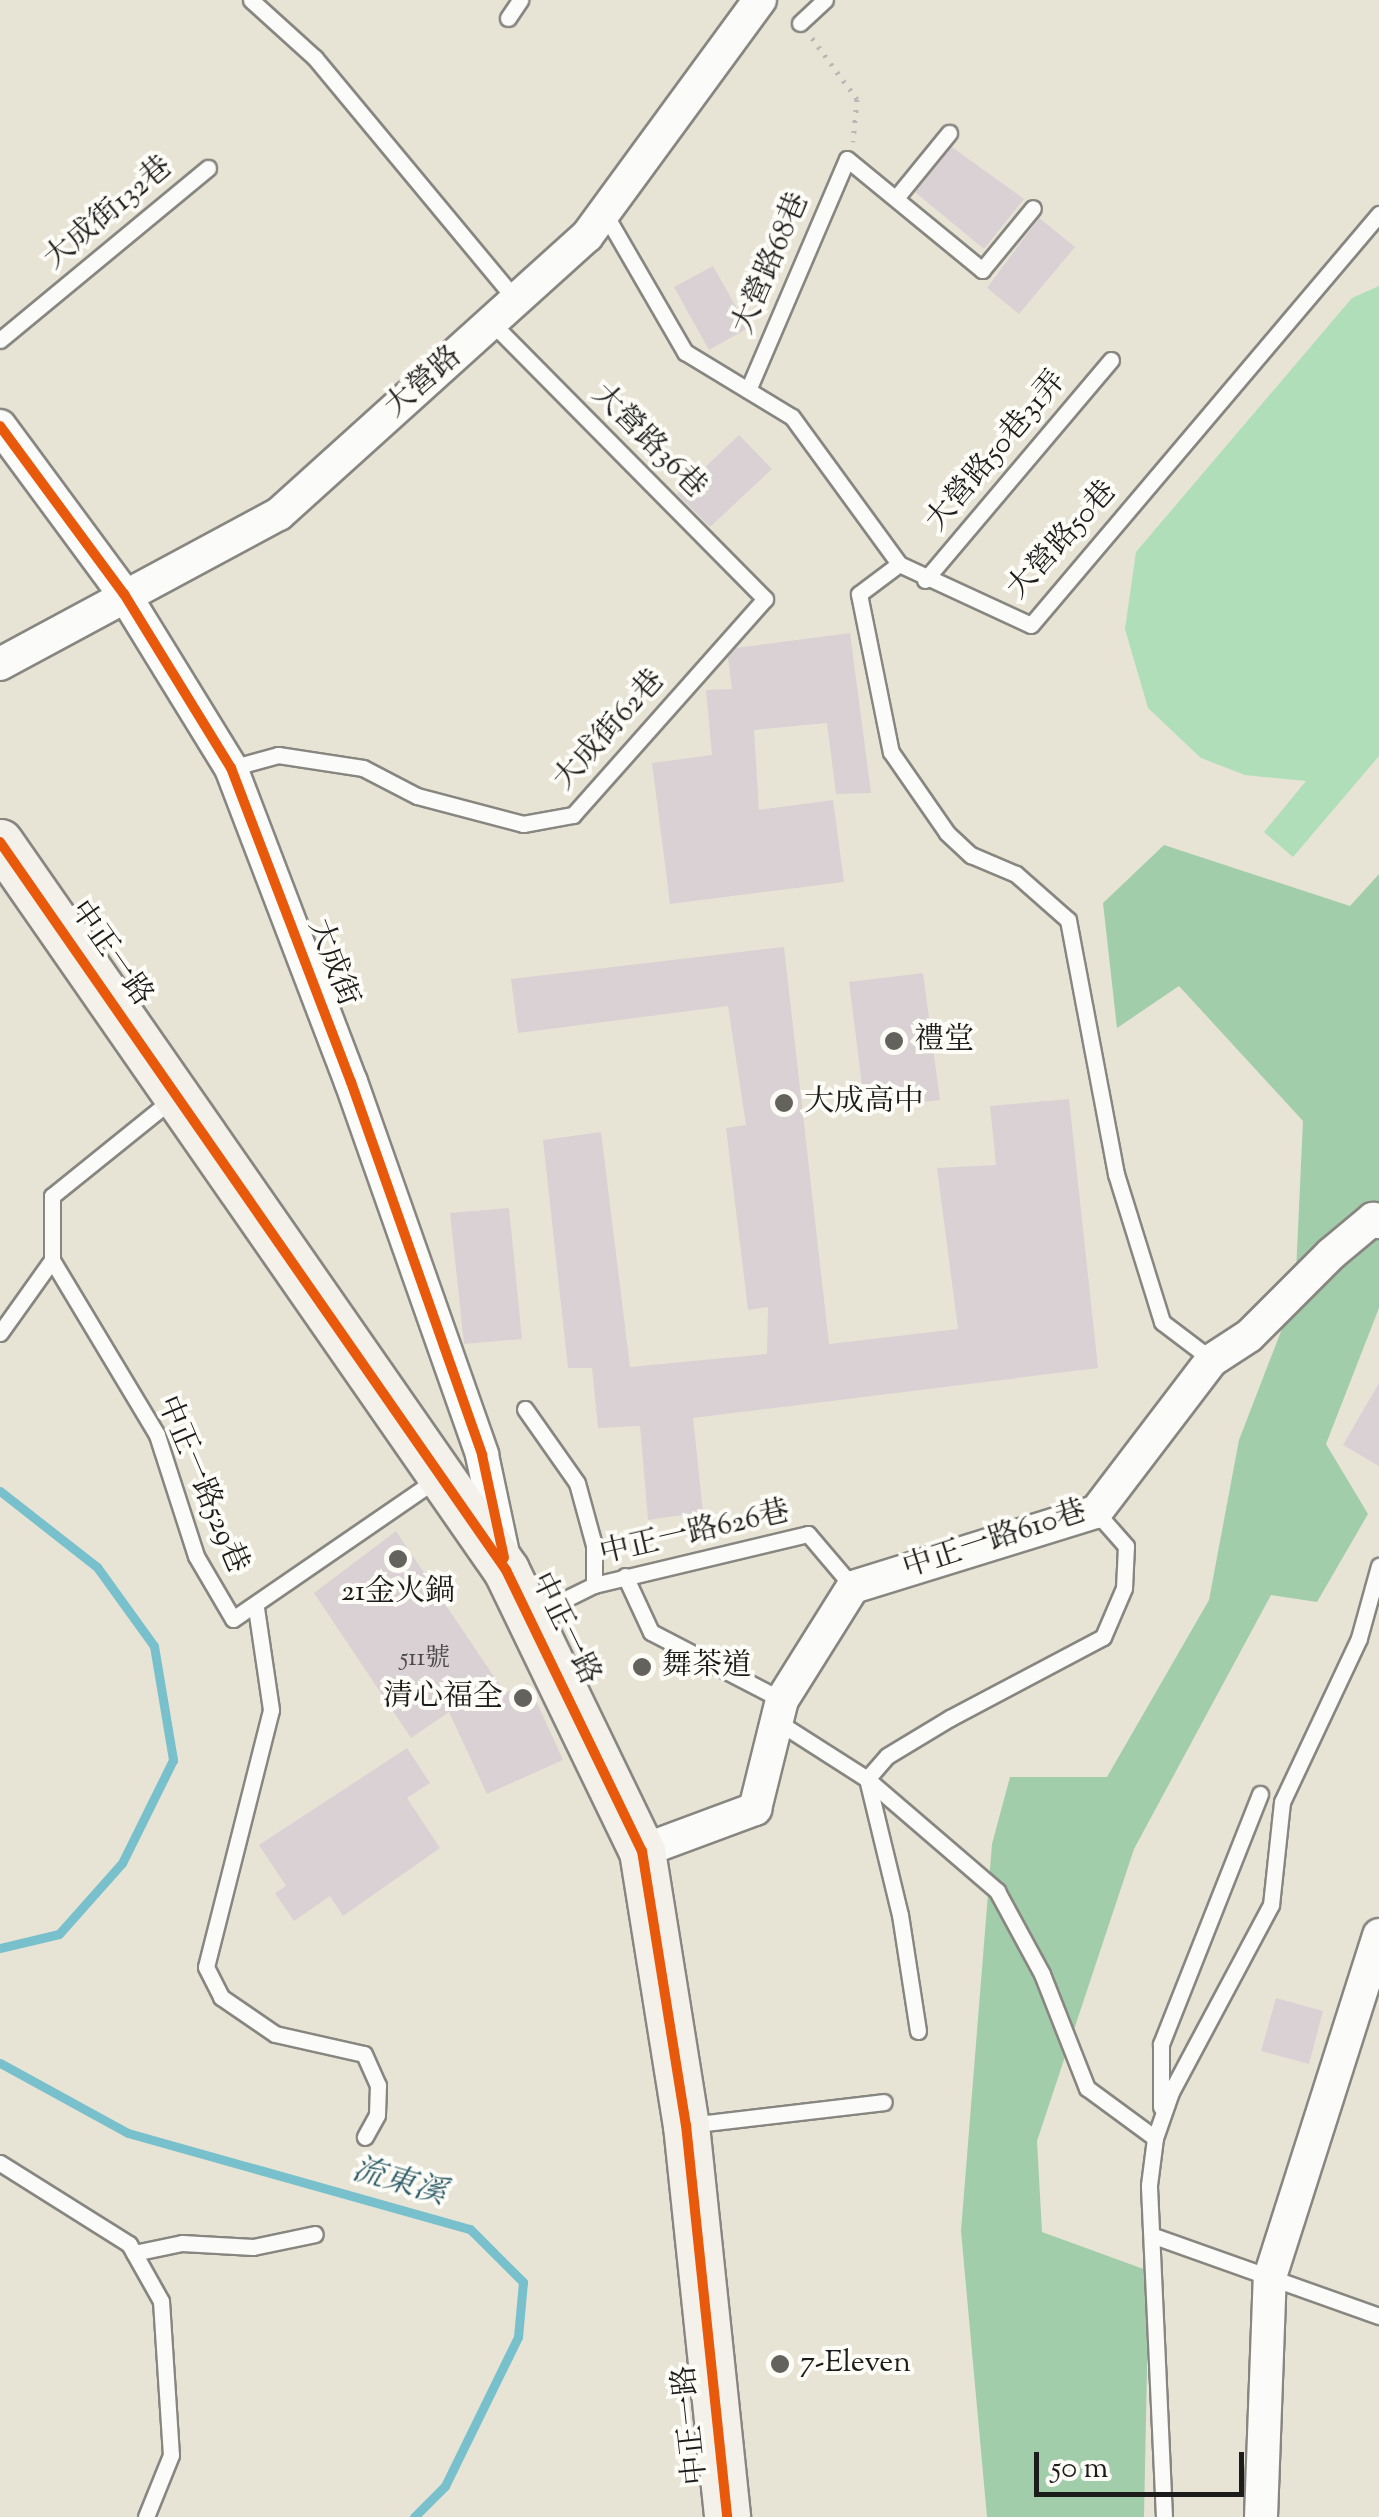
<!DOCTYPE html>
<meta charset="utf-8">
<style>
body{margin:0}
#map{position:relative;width:1379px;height:2517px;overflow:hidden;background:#e7e4d6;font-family:"Sorts Mill Goudy","Noto Serif TC",serif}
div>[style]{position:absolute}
.green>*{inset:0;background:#afdeb8}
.forest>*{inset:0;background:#a1cdaa}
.stream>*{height:9px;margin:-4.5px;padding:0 4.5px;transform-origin:4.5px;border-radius:4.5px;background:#78c0cc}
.building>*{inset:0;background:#d9d1d4}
.path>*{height:5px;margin-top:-2.5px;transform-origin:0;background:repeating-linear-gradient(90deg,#b8b8b6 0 2.5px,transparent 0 10.5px)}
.roads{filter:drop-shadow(2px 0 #888680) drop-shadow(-2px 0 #888680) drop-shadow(0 2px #888680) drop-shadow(0 -2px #888680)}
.service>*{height:15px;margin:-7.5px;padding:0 7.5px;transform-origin:7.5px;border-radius:7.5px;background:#fbfbf9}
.minor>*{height:32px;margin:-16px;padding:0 16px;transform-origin:16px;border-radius:16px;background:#fbfbf9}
.secondary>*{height:45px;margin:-22.5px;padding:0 22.5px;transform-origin:22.5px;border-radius:22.5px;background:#f4f1ea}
.cycleway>*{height:10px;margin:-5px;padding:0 5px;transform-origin:5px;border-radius:5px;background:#e8590c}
.dots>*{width:28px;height:28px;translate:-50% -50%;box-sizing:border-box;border:5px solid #fdfcf7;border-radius:50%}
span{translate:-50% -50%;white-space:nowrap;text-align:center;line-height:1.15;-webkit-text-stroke:8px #fdfcf7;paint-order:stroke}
.number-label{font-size:25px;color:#4b494a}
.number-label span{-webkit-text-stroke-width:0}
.street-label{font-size:30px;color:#1c1c1c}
.poi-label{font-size:30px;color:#1c1c1c}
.left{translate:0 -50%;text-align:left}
.right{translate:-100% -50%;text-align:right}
.water-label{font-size:32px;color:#305f69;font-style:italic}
.scale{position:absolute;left:1034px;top:2452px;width:210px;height:45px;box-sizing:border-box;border:5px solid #1c1c1c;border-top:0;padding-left:12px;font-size:30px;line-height:35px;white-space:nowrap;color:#1c1c1c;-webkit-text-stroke:8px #fdfcf7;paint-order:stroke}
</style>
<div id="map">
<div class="green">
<i style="clip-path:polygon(1379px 286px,1379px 756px,1293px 857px,1264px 832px,1306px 781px,1245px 775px,1201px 758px,1148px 708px,1125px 629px,1136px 552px,1352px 298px)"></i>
</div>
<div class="forest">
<i style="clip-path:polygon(1164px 845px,1350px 906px,1379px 874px,1379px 1308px,1326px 1444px,1368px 1514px,1317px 1602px,1271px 1595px,1134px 1849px,1037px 2141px,1042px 2232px,1149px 2271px,1144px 2517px,987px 2517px,961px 2231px,992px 1844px,1010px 1777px,1107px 1777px,1209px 1600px,1239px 1440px,1295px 1295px,1303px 1121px,1179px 986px,1117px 1028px,1103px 903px)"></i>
</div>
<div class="stream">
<i style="left:0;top:1491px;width:123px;rotate:38.1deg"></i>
<i style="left:97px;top:1567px;width:97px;rotate:54.2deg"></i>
<i style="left:154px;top:1646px;width:116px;rotate:80.5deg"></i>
<i style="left:173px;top:1760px;width:115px;rotate:116.3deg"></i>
<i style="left:122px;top:1863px;width:95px;rotate:131.6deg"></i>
<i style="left:59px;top:1934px;width:61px;rotate:166.7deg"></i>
<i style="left:0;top:2063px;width:146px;rotate:28.7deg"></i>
<i style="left:128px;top:2133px;width:355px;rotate:15.7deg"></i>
<i style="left:470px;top:2229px;width:75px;rotate:45deg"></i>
<i style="left:523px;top:2282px;width:55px;rotate:95.2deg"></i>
<i style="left:518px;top:2337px;width:166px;rotate:116.1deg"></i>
<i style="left:445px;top:2486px;width:44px;rotate:135deg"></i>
</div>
<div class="building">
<i style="clip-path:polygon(952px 147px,1024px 199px,984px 249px,915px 192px)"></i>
<i style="clip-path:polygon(1039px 218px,1075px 247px,1019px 314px,987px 288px)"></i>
<i style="clip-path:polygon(713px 266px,748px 328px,709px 350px,674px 287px)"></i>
<i style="clip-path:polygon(739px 435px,772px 469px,710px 527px,677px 494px)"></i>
<i style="clip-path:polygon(850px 633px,871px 793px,836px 794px,827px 723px,754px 730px,759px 810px,833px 800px,844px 882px,670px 904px,652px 763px,712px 755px,706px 690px,732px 689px,728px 657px,736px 648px)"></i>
<i style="clip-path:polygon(784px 947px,829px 1344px,958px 1329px,937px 1168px,996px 1165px,990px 1106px,1069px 1099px,1098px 1368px,693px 1418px,703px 1512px,648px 1520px,640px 1426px,598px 1428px,592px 1368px,568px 1368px,543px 1140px,601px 1132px,630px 1367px,767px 1354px,768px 1307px,748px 1310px,726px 1128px,746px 1125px,728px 1006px,518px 1033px,511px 979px)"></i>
<i style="clip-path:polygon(923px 973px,940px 1100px,865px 1109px,849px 982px)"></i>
<i style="clip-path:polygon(509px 1208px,522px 1339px,464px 1344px,450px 1213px)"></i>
<i style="clip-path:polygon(1379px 1383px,1379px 1466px,1343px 1445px)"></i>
<i style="clip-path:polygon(396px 1531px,505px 1693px,528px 1683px,563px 1760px,487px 1794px,449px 1712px,411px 1738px,314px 1593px)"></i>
<i style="clip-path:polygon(407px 1748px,430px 1783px,407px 1798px,440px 1848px,343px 1916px,330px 1896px,294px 1921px,275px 1893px,286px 1886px,259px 1845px)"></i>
<i style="clip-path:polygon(1276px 1998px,1323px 2011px,1309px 2064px,1261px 2051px)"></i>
</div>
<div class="path">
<i style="left:812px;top:38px;width:76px;rotate:53.6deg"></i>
<i style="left:857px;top:99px;width:43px;rotate:95.3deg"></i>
</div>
<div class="roads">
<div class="service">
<i style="left:251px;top:0;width:86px;rotate:42.2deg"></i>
<i style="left:315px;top:58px;width:315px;rotate:50.3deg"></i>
<i style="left:508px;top:18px;width:22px;rotate:-56deg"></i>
<i style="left:800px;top:23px;width:34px;rotate:-43deg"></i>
<i style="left:896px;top:198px;width:84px;rotate:-50.8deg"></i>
<i style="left:605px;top:214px;width:160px;rotate:59.9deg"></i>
<i style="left:685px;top:352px;width:125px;rotate:31.3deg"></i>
<i style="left:792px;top:417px;width:182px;rotate:53.9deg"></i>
<i style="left:899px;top:564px;width:145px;rotate:24.8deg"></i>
<i style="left:1031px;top:625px;width:539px;rotate:-49.74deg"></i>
<i style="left:0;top:340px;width:270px;rotate:-39.6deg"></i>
<i style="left:748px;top:390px;width:251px;rotate:-66.8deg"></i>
<i style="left:847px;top:159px;width:175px;rotate:39.4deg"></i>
<i style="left:982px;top:270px;width:80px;rotate:-50.6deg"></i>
<i style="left:899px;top:564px;width:50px;rotate:143.1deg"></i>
<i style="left:859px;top:594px;width:161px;rotate:78.6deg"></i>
<i style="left:891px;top:752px;width:98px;rotate:55.3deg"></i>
<i style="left:947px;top:833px;width:33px;rotate:43deg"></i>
<i style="left:971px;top:855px;width:49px;rotate:22.9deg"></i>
<i style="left:1016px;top:874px;width:69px;rotate:41.5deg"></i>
<i style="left:1068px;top:920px;width:258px;rotate:79.3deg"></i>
<i style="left:1116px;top:1174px;width:155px;rotate:72.7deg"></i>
<i style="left:1162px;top:1322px;width:63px;rotate:37.2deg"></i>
<i style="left:925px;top:580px;width:288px;rotate:-49.8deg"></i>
<i style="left:231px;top:768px;width:49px;rotate:-15.5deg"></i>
<i style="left:278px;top:755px;width:86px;rotate:8.7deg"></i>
<i style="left:363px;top:768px;width:61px;rotate:27.4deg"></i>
<i style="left:417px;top:796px;width:110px;rotate:14.8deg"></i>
<i style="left:523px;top:824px;width:51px;rotate:-10.2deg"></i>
<i style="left:573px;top:815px;width:289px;rotate:-48.4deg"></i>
<i style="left:765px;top:599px;width:387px;rotate:-134.7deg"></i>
<i style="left:52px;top:1260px;width:204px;rotate:59deg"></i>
<i style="left:157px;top:1435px;width:127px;rotate:72.1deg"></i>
<i style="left:196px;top:1556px;width:73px;rotate:59.6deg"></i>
<i style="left:233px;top:1619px;width:247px;rotate:-34.5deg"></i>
<i style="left:0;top:1333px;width:90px;rotate:-54.5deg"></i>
<i style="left:52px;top:1260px;width:64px;rotate:-90deg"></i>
<i style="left:52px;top:1196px;width:154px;rotate:-38.9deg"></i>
<i style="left:525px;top:1409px;width:90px;rotate:54.9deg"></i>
<i style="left:577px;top:1483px;width:64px;rotate:74.7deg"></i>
<i style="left:594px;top:1545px;width:40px;rotate:90deg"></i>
<i style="left:625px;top:1576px;width:62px;rotate:65.1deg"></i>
<i style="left:651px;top:1632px;width:148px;rotate:27.4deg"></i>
<i style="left:256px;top:1608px;width:103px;rotate:81.6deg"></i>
<i style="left:271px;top:1710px;width:265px;rotate:104.2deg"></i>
<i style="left:206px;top:1967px;width:34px;rotate:63deg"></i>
<i style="left:221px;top:1997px;width:65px;rotate:34.4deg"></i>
<i style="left:275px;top:2034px;width:91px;rotate:12.7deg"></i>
<i style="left:364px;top:2054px;width:34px;rotate:66deg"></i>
<i style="left:378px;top:2085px;width:30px;rotate:92deg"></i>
<i style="left:377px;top:2115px;width:25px;rotate:119deg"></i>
<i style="left:535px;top:1614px;width:66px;rotate:-26.2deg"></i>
<i style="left:594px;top:1585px;width:220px;rotate:-13.4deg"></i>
<i style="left:808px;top:1534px;width:70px;rotate:49.7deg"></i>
<i style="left:778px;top:1722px;width:106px;rotate:32.6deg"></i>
<i style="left:867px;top:1779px;width:172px;rotate:40.7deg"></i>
<i style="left:997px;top:1891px;width:94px;rotate:61.5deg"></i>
<i style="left:1042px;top:1974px;width:123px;rotate:68.5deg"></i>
<i style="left:1087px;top:2088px;width:84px;rotate:36.3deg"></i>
<i style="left:918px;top:2031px;width:117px;rotate:-98.8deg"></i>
<i style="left:900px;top:1915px;width:140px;rotate:-103.6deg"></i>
<i style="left:867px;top:1779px;width:30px;rotate:-49deg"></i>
<i style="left:887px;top:1756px;width:74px;rotate:-31.1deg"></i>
<i style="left:950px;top:1718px;width:173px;rotate:-27.9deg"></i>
<i style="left:1103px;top:1637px;width:53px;rotate:-66.8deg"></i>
<i style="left:1124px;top:1588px;width:42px;rotate:-87.3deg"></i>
<i style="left:1126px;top:1546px;width:45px;rotate:-131.4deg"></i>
<i style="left:1161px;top:2107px;width:63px;rotate:-90deg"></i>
<i style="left:1161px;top:2044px;width:269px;rotate:-68.4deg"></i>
<i style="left:689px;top:2125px;width:196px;rotate:-6.7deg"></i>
<i style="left:0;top:2163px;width:152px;rotate:32.1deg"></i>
<i style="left:129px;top:2244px;width:65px;rotate:60.7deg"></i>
<i style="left:161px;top:2301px;width:154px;rotate:86.3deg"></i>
<i style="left:171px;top:2455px;width:67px;rotate:112deg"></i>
<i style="left:1154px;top:2236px;width:239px;rotate:19.6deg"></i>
<i style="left:134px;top:2253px;width:49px;rotate:-11.8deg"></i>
<i style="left:182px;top:2243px;width:71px;rotate:3.2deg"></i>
<i style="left:253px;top:2247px;width:63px;rotate:-11.8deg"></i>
<i style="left:1164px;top:2517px;width:332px;rotate:-92.6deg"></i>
<i style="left:1149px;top:2185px;width:47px;rotate:-82.7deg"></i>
<i style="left:1155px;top:2138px;width:49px;rotate:-70.8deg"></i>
<i style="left:1171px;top:2092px;width:212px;rotate:-61.9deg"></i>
<i style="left:1271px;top:1905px;width:104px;rotate:-83.9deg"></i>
<i style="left:1282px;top:1802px;width:181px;rotate:-64.8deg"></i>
<i style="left:1359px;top:1638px;width:75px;rotate:-74.5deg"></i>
</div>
<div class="minor">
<i style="left:0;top:426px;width:209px;rotate:53.6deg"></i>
<i style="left:124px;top:594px;width:204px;rotate:58.4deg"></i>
<i style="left:231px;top:768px;width:336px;rotate:69.1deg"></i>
<i style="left:351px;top:1082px;width:395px;rotate:70.6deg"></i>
<i style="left:482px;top:1455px;width:101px;rotate:78deg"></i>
<i style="left:0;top:664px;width:317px;rotate:-28.3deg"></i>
<i style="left:279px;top:514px;width:415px;rotate:-42.1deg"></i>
<i style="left:587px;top:236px;width:293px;rotate:-53.8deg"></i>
<i style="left:642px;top:1851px;width:121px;rotate:-20.4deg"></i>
<i style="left:755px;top:1809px;width:112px;rotate:-76.1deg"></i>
<i style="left:782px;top:1700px;width:133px;rotate:-57.9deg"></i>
<i style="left:853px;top:1587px;width:254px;rotate:-17.2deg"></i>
<i style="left:1096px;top:1512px;width:191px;rotate:-52.7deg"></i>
<i style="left:1212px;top:1360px;width:44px;rotate:-33deg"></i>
<i style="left:1249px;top:1336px;width:116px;rotate:-45deg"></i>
<i style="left:1331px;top:1254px;width:55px;rotate:-39.8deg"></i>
<i style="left:1373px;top:1219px;width:7px;rotate:27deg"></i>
<i style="left:1261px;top:2517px;width:240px;rotate:-87.9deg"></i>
<i style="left:1270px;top:2277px;width:359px;rotate:-72.3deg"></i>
</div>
<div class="secondary">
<i style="left:0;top:842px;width:887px;rotate:55.2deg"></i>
<i style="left:506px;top:1570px;width:312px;rotate:64.2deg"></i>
<i style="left:642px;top:1851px;width:278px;rotate:80.9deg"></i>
<i style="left:686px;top:2125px;width:394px;rotate:84deg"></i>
</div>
</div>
<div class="cycleway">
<i style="left:0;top:426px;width:209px;rotate:53.6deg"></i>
<i style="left:124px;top:594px;width:204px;rotate:58.4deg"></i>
<i style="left:231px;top:768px;width:336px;rotate:69.1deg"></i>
<i style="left:351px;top:1082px;width:395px;rotate:70.6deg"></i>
<i style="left:482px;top:1455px;width:105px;rotate:77.9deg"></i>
<i style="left:0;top:842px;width:887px;rotate:55.2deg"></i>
<i style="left:506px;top:1570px;width:312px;rotate:64.2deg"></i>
<i style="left:642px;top:1851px;width:278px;rotate:80.9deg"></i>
<i style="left:686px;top:2125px;width:394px;rotate:84deg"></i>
</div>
<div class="dots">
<i style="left:894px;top:1041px;background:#63625d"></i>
<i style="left:784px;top:1103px;background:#63625d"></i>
<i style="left:398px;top:1559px;background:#63625d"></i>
<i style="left:642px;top:1667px;background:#63625d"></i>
<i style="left:523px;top:1698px;background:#63625d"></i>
<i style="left:780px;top:2364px;background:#63625d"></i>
</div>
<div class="number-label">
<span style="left:425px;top:1659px">511號</span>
</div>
<div class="street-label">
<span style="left:109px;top:214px;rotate:-40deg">大成街132巷</span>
<span style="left:772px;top:264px;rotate:-67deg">大營路68巷</span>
<span style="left:424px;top:383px;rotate:-41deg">大營路</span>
<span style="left:648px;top:442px;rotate:45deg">大營路36巷</span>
<span style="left:997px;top:452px;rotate:-50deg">大營路50巷31弄</span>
<span style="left:1063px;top:541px;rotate:-48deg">大營路50巷</span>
<span style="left:610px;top:731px;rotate:-48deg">大成街62巷</span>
<span style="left:110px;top:954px;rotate:55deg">中正一路</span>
<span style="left:332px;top:963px;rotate:69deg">大成街</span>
<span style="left:201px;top:1485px;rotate:67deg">中正一路529巷</span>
<span style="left:695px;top:1534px;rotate:-13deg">中正一路626巷</span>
<span style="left:995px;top:1541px;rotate:-18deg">中正一路610巷</span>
<span style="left:564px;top:1629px;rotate:64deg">中正一路</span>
<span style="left:692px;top:2425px;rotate:-96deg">中正一路</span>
</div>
<div class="poi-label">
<span class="left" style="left:914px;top:1041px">禮堂</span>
<span class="left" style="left:804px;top:1103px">大成高中</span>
<span style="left:398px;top:1593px">21金火鍋</span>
<span class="left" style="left:662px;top:1667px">舞茶道</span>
<span class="right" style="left:503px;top:1698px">清心福全</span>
<span class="left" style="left:800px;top:2364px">7-Eleven</span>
</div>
<div class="water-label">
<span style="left:399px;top:2183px;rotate:16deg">流東溪</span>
</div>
<div class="scale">50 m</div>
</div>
